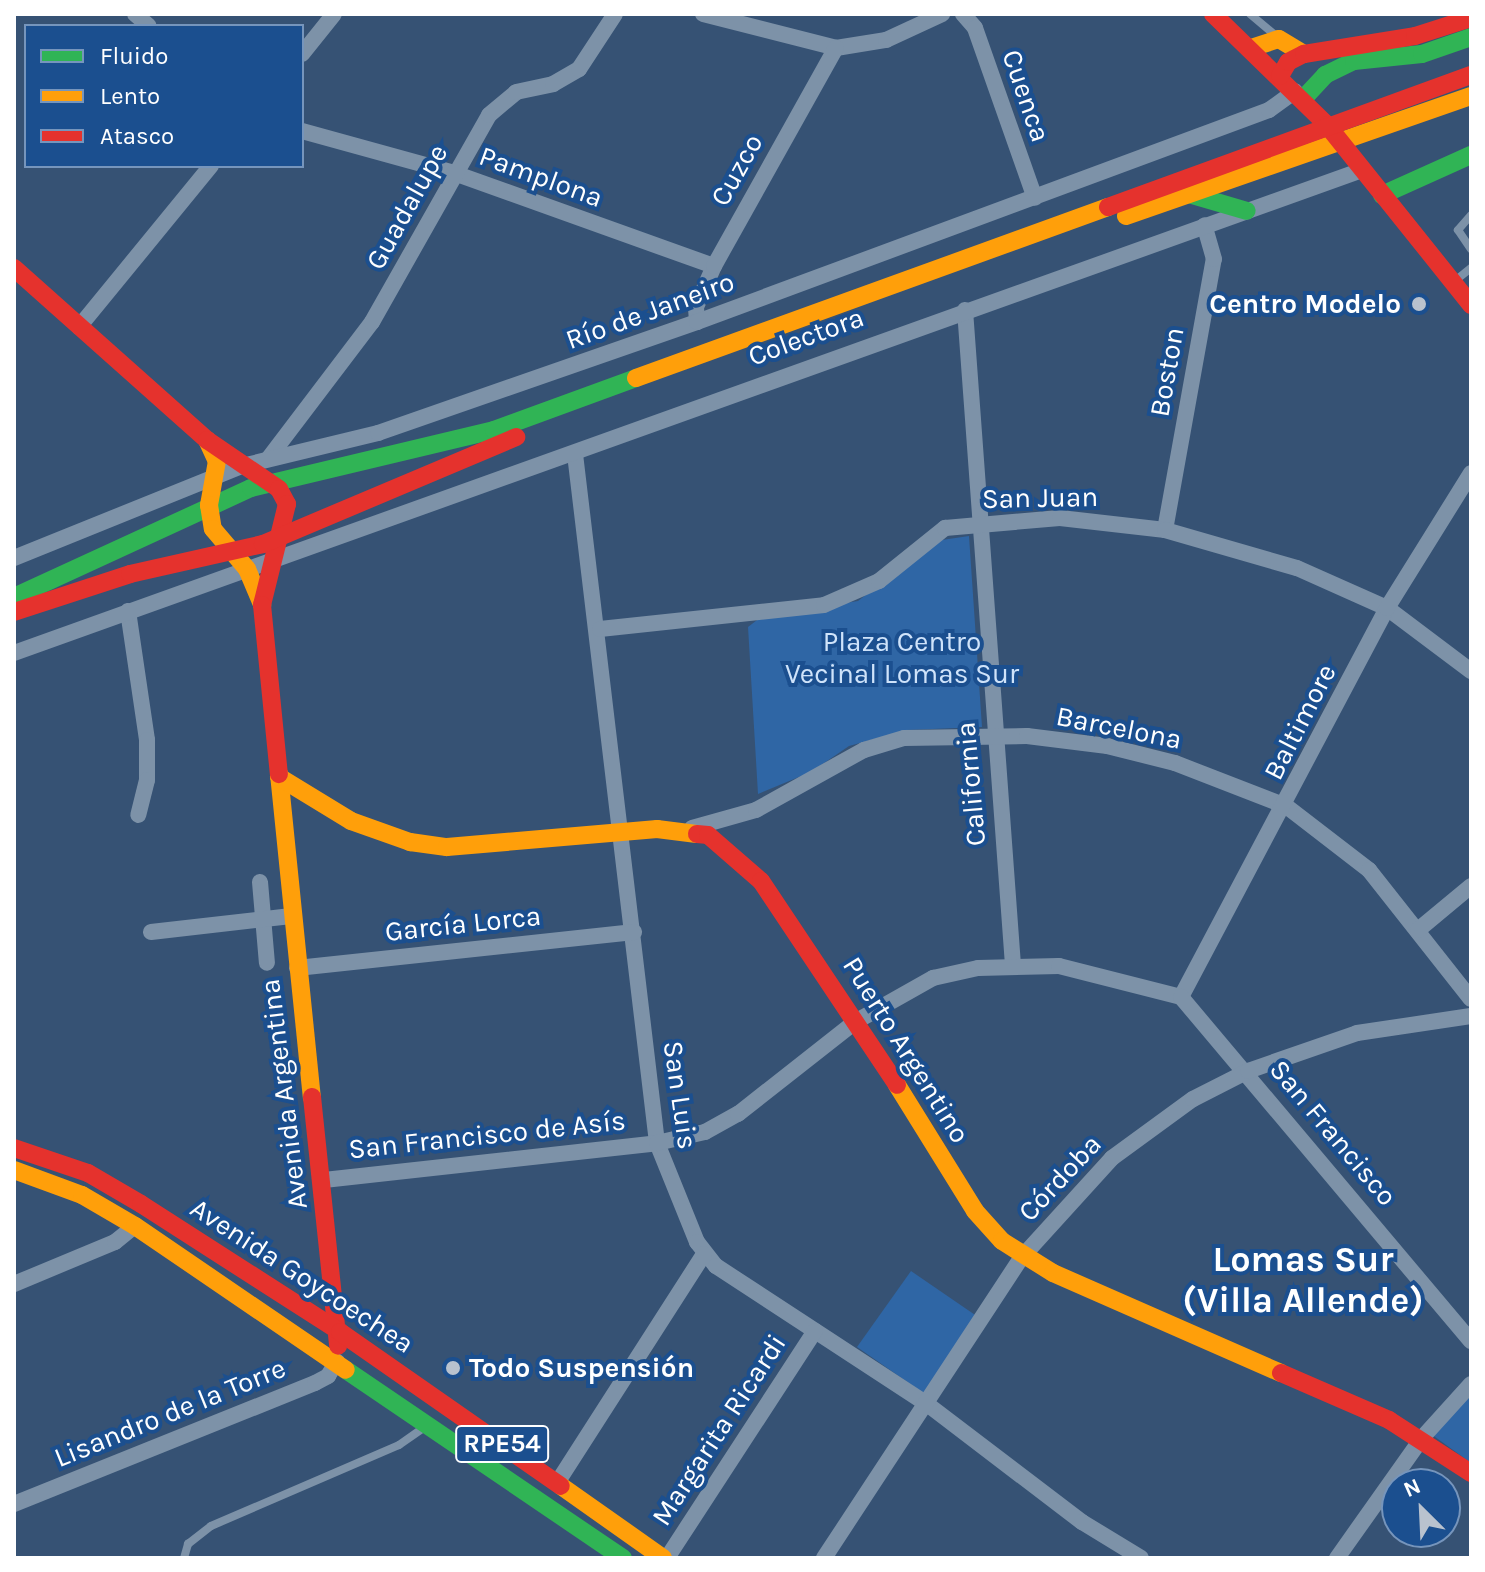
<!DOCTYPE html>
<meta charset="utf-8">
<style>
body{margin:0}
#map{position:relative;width:1485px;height:1572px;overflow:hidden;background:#365274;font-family:Karla,sans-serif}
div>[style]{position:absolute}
.green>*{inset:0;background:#2f66a5}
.lane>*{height:8px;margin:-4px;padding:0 4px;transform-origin:4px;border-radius:4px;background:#7d92a8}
.street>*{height:16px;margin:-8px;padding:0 8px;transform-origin:8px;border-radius:8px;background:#7d92a8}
.fast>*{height:18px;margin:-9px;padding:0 9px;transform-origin:9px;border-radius:9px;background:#30b455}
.slow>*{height:18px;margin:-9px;padding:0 9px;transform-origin:9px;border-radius:9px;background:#ff9f0a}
.jam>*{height:18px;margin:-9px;padding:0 9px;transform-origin:9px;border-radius:9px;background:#e5322d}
.dots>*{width:22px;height:22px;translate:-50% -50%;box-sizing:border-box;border:4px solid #1b4f8f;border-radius:50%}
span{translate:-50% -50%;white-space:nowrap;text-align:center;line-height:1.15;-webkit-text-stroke:8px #1b4f8f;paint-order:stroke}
.shield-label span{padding:2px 6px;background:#1b4f8f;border:2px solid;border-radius:6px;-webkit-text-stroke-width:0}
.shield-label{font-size:26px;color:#fff;font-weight:700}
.street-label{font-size:28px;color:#fff}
.poi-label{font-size:28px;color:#fff;font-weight:700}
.right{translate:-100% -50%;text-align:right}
.left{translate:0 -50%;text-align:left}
.park-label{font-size:28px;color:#cfe3fa}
.district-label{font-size:36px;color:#fff;font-weight:700}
.frame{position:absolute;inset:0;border:16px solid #fff;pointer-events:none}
.legend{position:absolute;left:24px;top:24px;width:280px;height:144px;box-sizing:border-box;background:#1b4f8f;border:2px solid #7695bc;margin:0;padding:10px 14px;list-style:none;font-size:24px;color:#fff}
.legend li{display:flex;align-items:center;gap:16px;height:40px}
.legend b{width:40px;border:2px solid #7695bc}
.north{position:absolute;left:1381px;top:1468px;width:80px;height:80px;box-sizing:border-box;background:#1b4f8f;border:2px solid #7695bc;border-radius:50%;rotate:336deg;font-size:22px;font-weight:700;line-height:32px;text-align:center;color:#fff}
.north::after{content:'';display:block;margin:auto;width:28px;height:36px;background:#b9c2ce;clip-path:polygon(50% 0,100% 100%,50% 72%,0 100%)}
</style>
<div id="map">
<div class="green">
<i style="clip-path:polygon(969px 536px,982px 727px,907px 730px,849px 746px,811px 772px,758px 794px,748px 627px,761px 617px,858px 601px,935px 541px)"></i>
<i style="clip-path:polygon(911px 1271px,981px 1319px,926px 1395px,857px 1347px)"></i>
<i style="clip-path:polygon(1471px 1393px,1471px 1463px,1431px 1434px)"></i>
</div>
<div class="lane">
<i style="left:1250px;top:14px;width:34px;rotate:40deg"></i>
<i style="left:1471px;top:215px;width:20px;rotate:131deg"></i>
<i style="left:1458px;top:230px;width:23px;rotate:56deg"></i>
<i style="left:1456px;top:280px;width:19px;rotate:-39deg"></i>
<i style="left:184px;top:1558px;width:15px;rotate:-74deg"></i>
<i style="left:188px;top:1544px;width:29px;rotate:-38deg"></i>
<i style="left:211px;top:1526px;width:205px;rotate:-23.3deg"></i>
<i style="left:399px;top:1445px;width:29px;rotate:-35deg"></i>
</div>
<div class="street">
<i style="left:135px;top:14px;width:18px;rotate:41deg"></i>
<i style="left:703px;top:14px;width:137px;rotate:14.3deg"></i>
<i style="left:836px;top:48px;width:51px;rotate:-9.1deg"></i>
<i style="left:886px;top:40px;width:62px;rotate:-24.9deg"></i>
<i style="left:963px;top:14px;width:18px;rotate:49deg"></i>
<i style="left:975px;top:28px;width:180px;rotate:70.6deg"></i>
<i style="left:302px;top:54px;width:51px;rotate:-51.3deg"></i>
<i style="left:302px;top:131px;width:158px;rotate:15.4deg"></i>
<i style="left:454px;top:173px;width:276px;rotate:19.7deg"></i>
<i style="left:965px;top:310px;width:657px;rotate:85.81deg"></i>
<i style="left:697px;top:322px;width:15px;rotate:-94deg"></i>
<i style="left:696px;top:307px;width:45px;rotate:-66.3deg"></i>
<i style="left:714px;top:266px;width:250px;rotate:-60.8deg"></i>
<i style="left:79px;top:327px;width:208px;rotate:-50.7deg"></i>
<i style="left:575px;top:454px;width:694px;rotate:83.21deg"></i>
<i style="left:657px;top:1143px;width:107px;rotate:68deg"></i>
<i style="left:697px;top:1242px;width:31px;rotate:52deg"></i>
<i style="left:716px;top:1266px;width:252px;rotate:33.2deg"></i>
<i style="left:927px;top:1404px;width:195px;rotate:37.3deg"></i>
<i style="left:1082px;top:1522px;width:69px;rotate:31.4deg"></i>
<i style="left:268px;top:459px;width:172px;rotate:-52.8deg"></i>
<i style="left:372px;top:322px;width:238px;rotate:-60.5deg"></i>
<i style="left:489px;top:115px;width:35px;rotate:-40deg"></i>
<i style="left:516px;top:92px;width:38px;rotate:-12deg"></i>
<i style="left:553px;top:84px;width:30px;rotate:-30deg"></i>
<i style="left:579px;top:69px;width:66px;rotate:-56.8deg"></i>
<i style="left:1165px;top:530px;width:275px;rotate:-79.8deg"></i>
<i style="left:1214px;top:259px;width:35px;rotate:-106deg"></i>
<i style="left:14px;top:558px;width:246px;rotate:-22deg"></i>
<i style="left:242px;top:466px;width:140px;rotate:-13.6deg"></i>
<i style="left:378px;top:433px;width:338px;rotate:-19.2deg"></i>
<i style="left:697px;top:322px;width:610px;rotate:-20.34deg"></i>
<i style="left:1269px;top:110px;width:32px;rotate:-36deg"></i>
<i style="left:128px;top:611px;width:130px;rotate:81.6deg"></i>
<i style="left:147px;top:740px;width:40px;rotate:90deg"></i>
<i style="left:147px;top:780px;width:36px;rotate:104deg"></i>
<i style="left:600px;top:629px;width:225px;rotate:-6.1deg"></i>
<i style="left:824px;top:605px;width:60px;rotate:-23.6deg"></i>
<i style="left:879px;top:581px;width:85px;rotate:-38.8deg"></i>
<i style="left:945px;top:528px;width:115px;rotate:-5deg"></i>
<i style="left:1060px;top:518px;width:106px;rotate:6.5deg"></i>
<i style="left:1165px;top:530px;width:137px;rotate:16.1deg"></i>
<i style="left:1297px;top:568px;width:98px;rotate:24deg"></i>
<i style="left:1387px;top:608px;width:105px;rotate:36.9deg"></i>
<i style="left:14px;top:653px;width:1432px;rotate:-19.71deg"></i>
<i style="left:692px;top:828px;width:66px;rotate:-15.7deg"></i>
<i style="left:756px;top:810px;width:124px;rotate:-29.1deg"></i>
<i style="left:864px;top:750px;width:42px;rotate:-16.7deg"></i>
<i style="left:904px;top:738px;width:123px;rotate:-0.9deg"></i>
<i style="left:1027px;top:736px;width:81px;rotate:7.1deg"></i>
<i style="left:1107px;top:746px;width:70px;rotate:14deg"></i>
<i style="left:1175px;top:763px;width:119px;rotate:21.2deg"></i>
<i style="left:1286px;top:806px;width:105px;rotate:37.6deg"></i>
<i style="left:1369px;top:870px;width:164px;rotate:51.7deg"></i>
<i style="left:260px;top:882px;width:81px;rotate:85.1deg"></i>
<i style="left:1418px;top:930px;width:69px;rotate:-39.7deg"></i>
<i style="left:151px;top:932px;width:141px;rotate:-6.5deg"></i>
<i style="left:297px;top:968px;width:339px;rotate:-6.1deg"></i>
<i style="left:1181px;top:997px;width:440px;rotate:-62.1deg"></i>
<i style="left:1387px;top:608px;width:159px;rotate:-58.1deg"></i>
<i style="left:324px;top:1180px;width:335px;rotate:-6.3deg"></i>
<i style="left:657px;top:1143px;width:49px;rotate:-12.9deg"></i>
<i style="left:705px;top:1132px;width:38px;rotate:-29deg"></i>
<i style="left:738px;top:1114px;width:149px;rotate:-38.2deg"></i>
<i style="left:855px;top:1022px;width:90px;rotate:-29.4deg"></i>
<i style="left:933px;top:978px;width:46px;rotate:-12.5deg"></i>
<i style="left:978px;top:968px;width:81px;rotate:-1.4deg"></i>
<i style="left:1059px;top:966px;width:126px;rotate:14.3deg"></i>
<i style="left:1181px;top:997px;width:450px;rotate:49.9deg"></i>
<i style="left:14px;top:1284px;width:109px;rotate:-22.6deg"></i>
<i style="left:115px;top:1242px;width:26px;rotate:-39deg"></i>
<i style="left:557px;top:1483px;width:272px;rotate:-57.3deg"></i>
<i style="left:14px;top:1504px;width:324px;rotate:-21.9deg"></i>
<i style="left:315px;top:1383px;width:15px;rotate:-28deg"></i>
<i style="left:328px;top:1376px;width:17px;rotate:-59deg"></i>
<i style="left:667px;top:1558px;width:271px;rotate:-56.9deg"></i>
<i style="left:824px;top:1558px;width:360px;rotate:-56.7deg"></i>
<i style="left:1022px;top:1257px;width:134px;rotate:-47.7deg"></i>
<i style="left:1112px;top:1158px;width:100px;rotate:-36.1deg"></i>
<i style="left:1193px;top:1099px;width:62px;rotate:-27deg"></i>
<i style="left:1248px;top:1071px;width:115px;rotate:-19.2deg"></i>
<i style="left:1357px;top:1033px;width:115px;rotate:-8.5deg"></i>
<i style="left:1337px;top:1558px;width:147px;rotate:-54.7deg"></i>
<i style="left:1422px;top:1438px;width:73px;rotate:-47.8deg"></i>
</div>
<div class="fast">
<i style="left:1303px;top:99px;width:33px;rotate:-47deg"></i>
<i style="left:1325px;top:75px;width:32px;rotate:-26deg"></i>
<i style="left:1354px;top:61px;width:68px;rotate:-5.9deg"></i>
<i style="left:1422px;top:54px;width:52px;rotate:-19.1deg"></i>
<i style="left:1189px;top:194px;width:60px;rotate:16.3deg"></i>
<i style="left:1382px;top:195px;width:98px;rotate:-24.2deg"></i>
<i style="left:14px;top:597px;width:261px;rotate:-24.7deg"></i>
<i style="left:251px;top:488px;width:250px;rotate:-13.4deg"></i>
<i style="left:494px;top:430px;width:151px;rotate:-20.1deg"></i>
<i style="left:346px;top:1370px;width:335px;rotate:34.2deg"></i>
</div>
<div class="slow">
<i style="left:1251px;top:48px;width:29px;rotate:-18deg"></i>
<i style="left:1279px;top:39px;width:29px;rotate:31deg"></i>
<i style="left:1126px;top:216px;width:365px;rotate:-19.2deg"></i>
<i style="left:636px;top:378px;width:502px;rotate:-19.91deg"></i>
<i style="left:207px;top:440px;width:23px;rotate:65deg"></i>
<i style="left:217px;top:461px;width:45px;rotate:100.3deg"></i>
<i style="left:209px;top:505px;width:24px;rotate:81deg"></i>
<i style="left:213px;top:529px;width:52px;rotate:49.6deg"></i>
<i style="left:247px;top:569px;width:39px;rotate:67deg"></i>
<i style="left:279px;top:774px;width:325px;rotate:84.2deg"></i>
<i style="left:279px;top:777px;width:84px;rotate:31.4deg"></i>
<i style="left:351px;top:821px;width:63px;rotate:19.6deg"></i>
<i style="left:410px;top:842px;width:37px;rotate:8deg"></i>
<i style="left:447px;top:847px;width:211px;rotate:-4.9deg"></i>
<i style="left:657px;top:829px;width:40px;rotate:7.1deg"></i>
<i style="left:897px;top:1085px;width:148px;rotate:58.2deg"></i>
<i style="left:975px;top:1211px;width:40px;rotate:48deg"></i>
<i style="left:1002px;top:1241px;width:60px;rotate:32.1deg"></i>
<i style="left:1053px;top:1273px;width:249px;rotate:23.7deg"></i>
<i style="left:14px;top:1170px;width:72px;rotate:20.2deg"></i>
<i style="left:82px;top:1195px;width:61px;rotate:30.3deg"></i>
<i style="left:135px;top:1226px;width:255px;rotate:34.3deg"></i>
<i style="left:561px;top:1486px;width:125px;rotate:35.2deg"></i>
</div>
<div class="jam">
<i style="left:1213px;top:14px;width:159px;rotate:44.2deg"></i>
<i style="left:1327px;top:125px;width:231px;rotate:51.3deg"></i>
<i style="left:1280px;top:76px;width:16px;rotate:-60deg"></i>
<i style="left:1288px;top:62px;width:18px;rotate:-27deg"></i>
<i style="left:1304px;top:54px;width:112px;rotate:-9.2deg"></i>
<i style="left:1415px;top:36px;width:59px;rotate:-17.8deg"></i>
<i style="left:1108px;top:207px;width:386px;rotate:-20deg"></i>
<i style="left:14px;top:268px;width:259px;rotate:41.7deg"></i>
<i style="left:207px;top:440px;width:87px;rotate:34.2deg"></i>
<i style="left:279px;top:489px;width:17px;rotate:62deg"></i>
<i style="left:287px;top:504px;width:104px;rotate:103.9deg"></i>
<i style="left:262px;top:605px;width:170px;rotate:84.3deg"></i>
<i style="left:14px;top:612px;width:122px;rotate:-18.1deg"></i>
<i style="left:130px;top:574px;width:136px;rotate:-12.7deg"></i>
<i style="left:263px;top:544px;width:275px;rotate:-22.9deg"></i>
<i style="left:697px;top:834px;width:11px;rotate:5deg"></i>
<i style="left:708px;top:835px;width:70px;rotate:41deg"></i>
<i style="left:761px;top:881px;width:245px;rotate:56.3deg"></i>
<i style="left:312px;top:1097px;width:250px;rotate:84deg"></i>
<i style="left:14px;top:1148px;width:78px;rotate:18.7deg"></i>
<i style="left:88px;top:1173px;width:61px;rotate:30.3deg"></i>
<i style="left:141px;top:1204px;width:237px;rotate:32.7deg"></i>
<i style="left:340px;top:1332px;width:269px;rotate:34.9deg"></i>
<i style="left:1281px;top:1373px;width:118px;rotate:23.5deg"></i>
<i style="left:1389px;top:1420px;width:98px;rotate:32.9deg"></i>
</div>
<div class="dots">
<i style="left:1419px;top:304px;background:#b9c2ce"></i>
<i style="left:453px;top:1368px;background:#b9c2ce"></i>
</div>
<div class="shield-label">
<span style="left:502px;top:1444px">RPE54</span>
</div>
<div class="street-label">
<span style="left:1026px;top:96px;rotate:71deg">Cuenca</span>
<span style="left:737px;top:170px;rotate:-61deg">Cuzco</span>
<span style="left:541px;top:177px;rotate:20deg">Pamplona</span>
<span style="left:407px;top:207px;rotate:-61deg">Guadalupe</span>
<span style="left:650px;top:311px;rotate:-20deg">Río de Janeiro</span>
<span style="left:806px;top:337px;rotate:-20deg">Colectora</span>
<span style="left:1167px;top:372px;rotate:-80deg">Boston</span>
<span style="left:1040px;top:498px;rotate:-1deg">San Juan</span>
<span style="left:1300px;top:722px;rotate:-63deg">Baltimore</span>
<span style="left:1119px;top:728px;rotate:11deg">Barcelona</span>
<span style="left:971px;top:784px;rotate:-95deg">California</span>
<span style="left:463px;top:924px;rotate:-6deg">García Lorca</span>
<span style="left:906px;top:1050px;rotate:58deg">Puerto Argentino</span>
<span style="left:284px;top:1094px;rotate:-97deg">Avenida Argentina</span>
<span style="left:680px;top:1095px;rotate:82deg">San Luis</span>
<span style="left:1333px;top:1133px;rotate:50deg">San Francisco</span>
<span style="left:487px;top:1135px;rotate:-6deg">San Francisco de Asís</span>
<span style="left:1060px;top:1178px;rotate:-47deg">Córdoba</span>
<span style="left:302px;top:1276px;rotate:33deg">Avenida Goycoechea</span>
<span style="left:170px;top:1413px;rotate:-22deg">Lisandro de la Torre</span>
<span style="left:719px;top:1430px;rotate:-57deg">Margarita Ricardi</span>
</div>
<div class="poi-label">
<span class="right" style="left:1401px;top:304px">Centro Modelo</span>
<span class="left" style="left:469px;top:1368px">Todo Suspensión</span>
</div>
<div class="park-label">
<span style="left:902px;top:658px">Plaza Centro<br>Vecinal Lomas Sur</span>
</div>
<div class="district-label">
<span style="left:1303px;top:1280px">Lomas Sur<br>(Villa Allende)</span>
</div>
<div class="frame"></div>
<ul class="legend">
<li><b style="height:10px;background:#30b455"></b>Fluido</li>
<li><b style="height:10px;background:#ff9f0a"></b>Lento</li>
<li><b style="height:10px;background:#e5322d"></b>Atasco</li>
</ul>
<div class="north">N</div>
</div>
